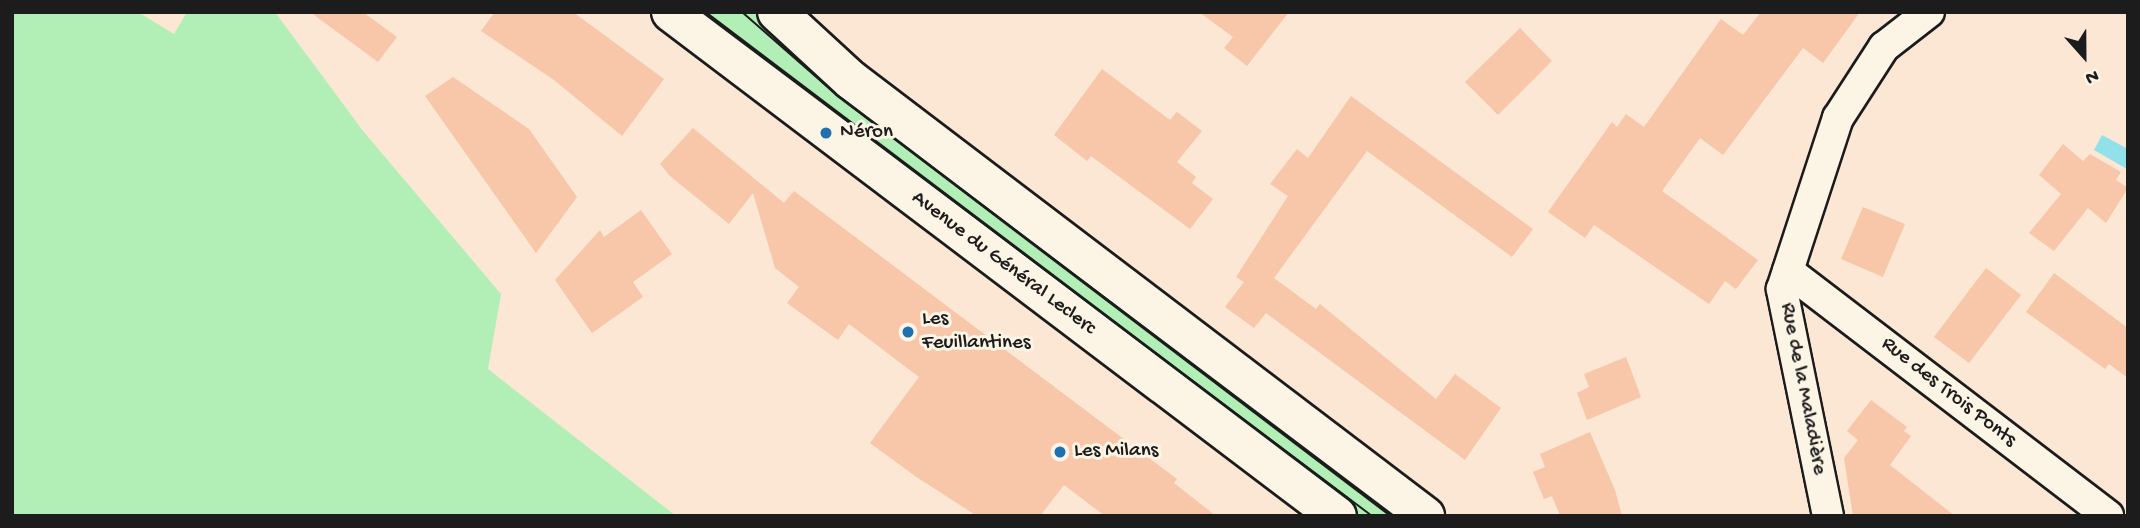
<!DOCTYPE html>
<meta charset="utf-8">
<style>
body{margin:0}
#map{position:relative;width:2140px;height:528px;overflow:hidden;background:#fbe7d3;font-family:"Gochi Hand",sans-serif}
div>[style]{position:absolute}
.green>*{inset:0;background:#b1efb6}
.water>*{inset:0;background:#90e1e9}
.building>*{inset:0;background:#f8c6a8}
.roads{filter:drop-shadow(2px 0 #1c1c1c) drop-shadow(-2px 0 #1c1c1c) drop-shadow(0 2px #1c1c1c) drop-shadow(0 -2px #1c1c1c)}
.minor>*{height:30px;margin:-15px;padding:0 15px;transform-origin:15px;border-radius:15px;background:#fcf5e5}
.secondary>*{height:38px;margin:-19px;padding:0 19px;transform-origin:19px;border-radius:19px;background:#fcf5e5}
.tram>*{height:2px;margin:-1px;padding:0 1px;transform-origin:1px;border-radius:1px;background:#1c1c1c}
.dots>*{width:19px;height:19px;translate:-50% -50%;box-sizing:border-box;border:4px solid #fcf5e5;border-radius:50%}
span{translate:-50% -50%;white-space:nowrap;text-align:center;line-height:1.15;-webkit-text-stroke:6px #fcf5e5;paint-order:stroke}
.poi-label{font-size:21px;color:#1c1c1c}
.left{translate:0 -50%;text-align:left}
.street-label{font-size:21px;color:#1c1c1c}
.frame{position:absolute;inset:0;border:14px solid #1c1c1c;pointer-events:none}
.north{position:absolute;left:2049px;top:21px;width:70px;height:70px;-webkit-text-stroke:5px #fcf5e5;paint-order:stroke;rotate:159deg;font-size:19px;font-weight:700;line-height:28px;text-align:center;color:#1c1c1c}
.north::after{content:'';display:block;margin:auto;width:24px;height:32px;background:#1c1c1c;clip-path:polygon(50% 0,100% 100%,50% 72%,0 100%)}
</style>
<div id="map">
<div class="green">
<i style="clip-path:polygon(12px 12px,138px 12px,174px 34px,187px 12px,275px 12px,363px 131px,501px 294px,488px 369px,676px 516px,12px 516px)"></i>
<i style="clip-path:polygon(687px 12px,762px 12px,1411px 516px,1356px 516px)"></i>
</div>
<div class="water">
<i style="clip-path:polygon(2102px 135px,2128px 149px,2127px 169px,2094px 150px)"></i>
</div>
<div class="building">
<i style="clip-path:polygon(310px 12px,363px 12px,397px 37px,378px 62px)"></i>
<i style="clip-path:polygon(495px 12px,573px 12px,664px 79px,622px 136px,554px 80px,481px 31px)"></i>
<i style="clip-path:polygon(1199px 12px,1289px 12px,1247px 66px,1224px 48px,1233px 37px)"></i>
<i style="clip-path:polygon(1761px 12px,1860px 12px,1823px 63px,1803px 48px,1723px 155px,1700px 138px,1662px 191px,1758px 260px,1736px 289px,1725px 281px,1709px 304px,1594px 225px,1585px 238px,1548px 212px,1612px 122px,1617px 127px,1626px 114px,1644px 127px,1721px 19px,1743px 35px)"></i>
<i style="clip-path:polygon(1520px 28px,1552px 61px,1498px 115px,1465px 82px)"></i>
<i style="clip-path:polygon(1102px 69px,1170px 120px,1177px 112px,1202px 131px,1177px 162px,1196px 177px,1192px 183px,1213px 199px,1190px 229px,1091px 156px,1087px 161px,1054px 135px)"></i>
<i style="clip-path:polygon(453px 77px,529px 129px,577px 197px,536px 253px,425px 96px)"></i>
<i style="clip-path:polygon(1351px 96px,1533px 229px,1512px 257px,1367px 151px,1274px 278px,1316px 309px,1320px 304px,1436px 399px,1455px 374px,1501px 408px,1465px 460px,1266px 313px,1254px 328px,1225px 307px,1244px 282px,1236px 277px,1288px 196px,1270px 184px,1297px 149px,1308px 158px)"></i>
<i style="clip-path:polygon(693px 128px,784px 203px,794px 191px,1177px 479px,1174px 483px,1216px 516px,1105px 516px,1064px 485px,1040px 516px,977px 516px,915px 476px,870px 443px,919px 377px,849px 324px,838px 340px,787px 303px,799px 287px,775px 268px,753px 193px,729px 224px,670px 176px,660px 164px)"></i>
<i style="clip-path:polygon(2063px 144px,2083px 161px,2090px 154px,2121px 172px,2116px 180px,2128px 188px,2106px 223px,2088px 208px,2054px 251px,2029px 233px,2061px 194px,2039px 175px)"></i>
<i style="clip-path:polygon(1863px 207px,1905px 224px,1883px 277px,1841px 259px)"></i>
<i style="clip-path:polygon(641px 210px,672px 254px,633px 282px,643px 297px,592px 333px,555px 280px,600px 230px,604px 237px)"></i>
<i style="clip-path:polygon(1986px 268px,2021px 295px,1969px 363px,1934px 337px)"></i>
<i style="clip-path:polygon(2054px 273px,2128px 328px,2128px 378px,2109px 364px,2105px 369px,2026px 312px)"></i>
<i style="clip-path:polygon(1626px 357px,1641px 397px,1587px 420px,1577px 393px,1589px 387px,1584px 374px)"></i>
<i style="clip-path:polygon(1871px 400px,1907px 427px,1904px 431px,1911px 436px,1890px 465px,1955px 516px,1853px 516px,1844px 458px,1858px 440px,1847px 431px)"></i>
<i style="clip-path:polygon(1590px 432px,1615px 490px,1622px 516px,1560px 516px,1552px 496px,1544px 499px,1533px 472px,1545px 467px,1540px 454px)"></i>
</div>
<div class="roads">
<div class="minor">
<i style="left:1788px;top:271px;width:403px;rotate:37.4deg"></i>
<i style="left:1828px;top:516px;width:232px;rotate:-101.5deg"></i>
<i style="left:1782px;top:289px;width:180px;rotate:-71.9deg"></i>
<i style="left:1838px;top:118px;width:85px;rotate:-57.1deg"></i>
<i style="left:1884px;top:47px;width:57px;rotate:-37.9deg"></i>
</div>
<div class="secondary">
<i style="left:671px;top:12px;width:835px;rotate:37.12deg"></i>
<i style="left:777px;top:12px;width:100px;rotate:42.6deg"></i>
<i style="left:851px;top:80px;width:721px;rotate:37.22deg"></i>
</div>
</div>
<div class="tram">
<i style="left:702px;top:12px;width:838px;rotate:36.95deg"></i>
<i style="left:742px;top:12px;width:128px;rotate:41.2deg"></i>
<i style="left:838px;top:96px;width:697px;rotate:37.07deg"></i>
</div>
<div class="dots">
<i style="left:826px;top:133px;background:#1f6fb2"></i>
<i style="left:908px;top:332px;background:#1f6fb2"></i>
<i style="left:1060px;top:452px;background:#1f6fb2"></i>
</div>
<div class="poi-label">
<span class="left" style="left:840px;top:133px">Néron</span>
<span class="left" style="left:922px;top:332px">Les<br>Feuillantines</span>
<span class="left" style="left:1074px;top:452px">Les Milans</span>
</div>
<div class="street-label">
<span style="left:1003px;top:264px;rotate:37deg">Avenue du Général Leclerc</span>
<span style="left:1802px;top:389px;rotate:79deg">Rue de la Maladière</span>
<span style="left:1948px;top:393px;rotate:38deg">Rue des Trois Ponts</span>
</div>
<div class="frame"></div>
<div class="north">N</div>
</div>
